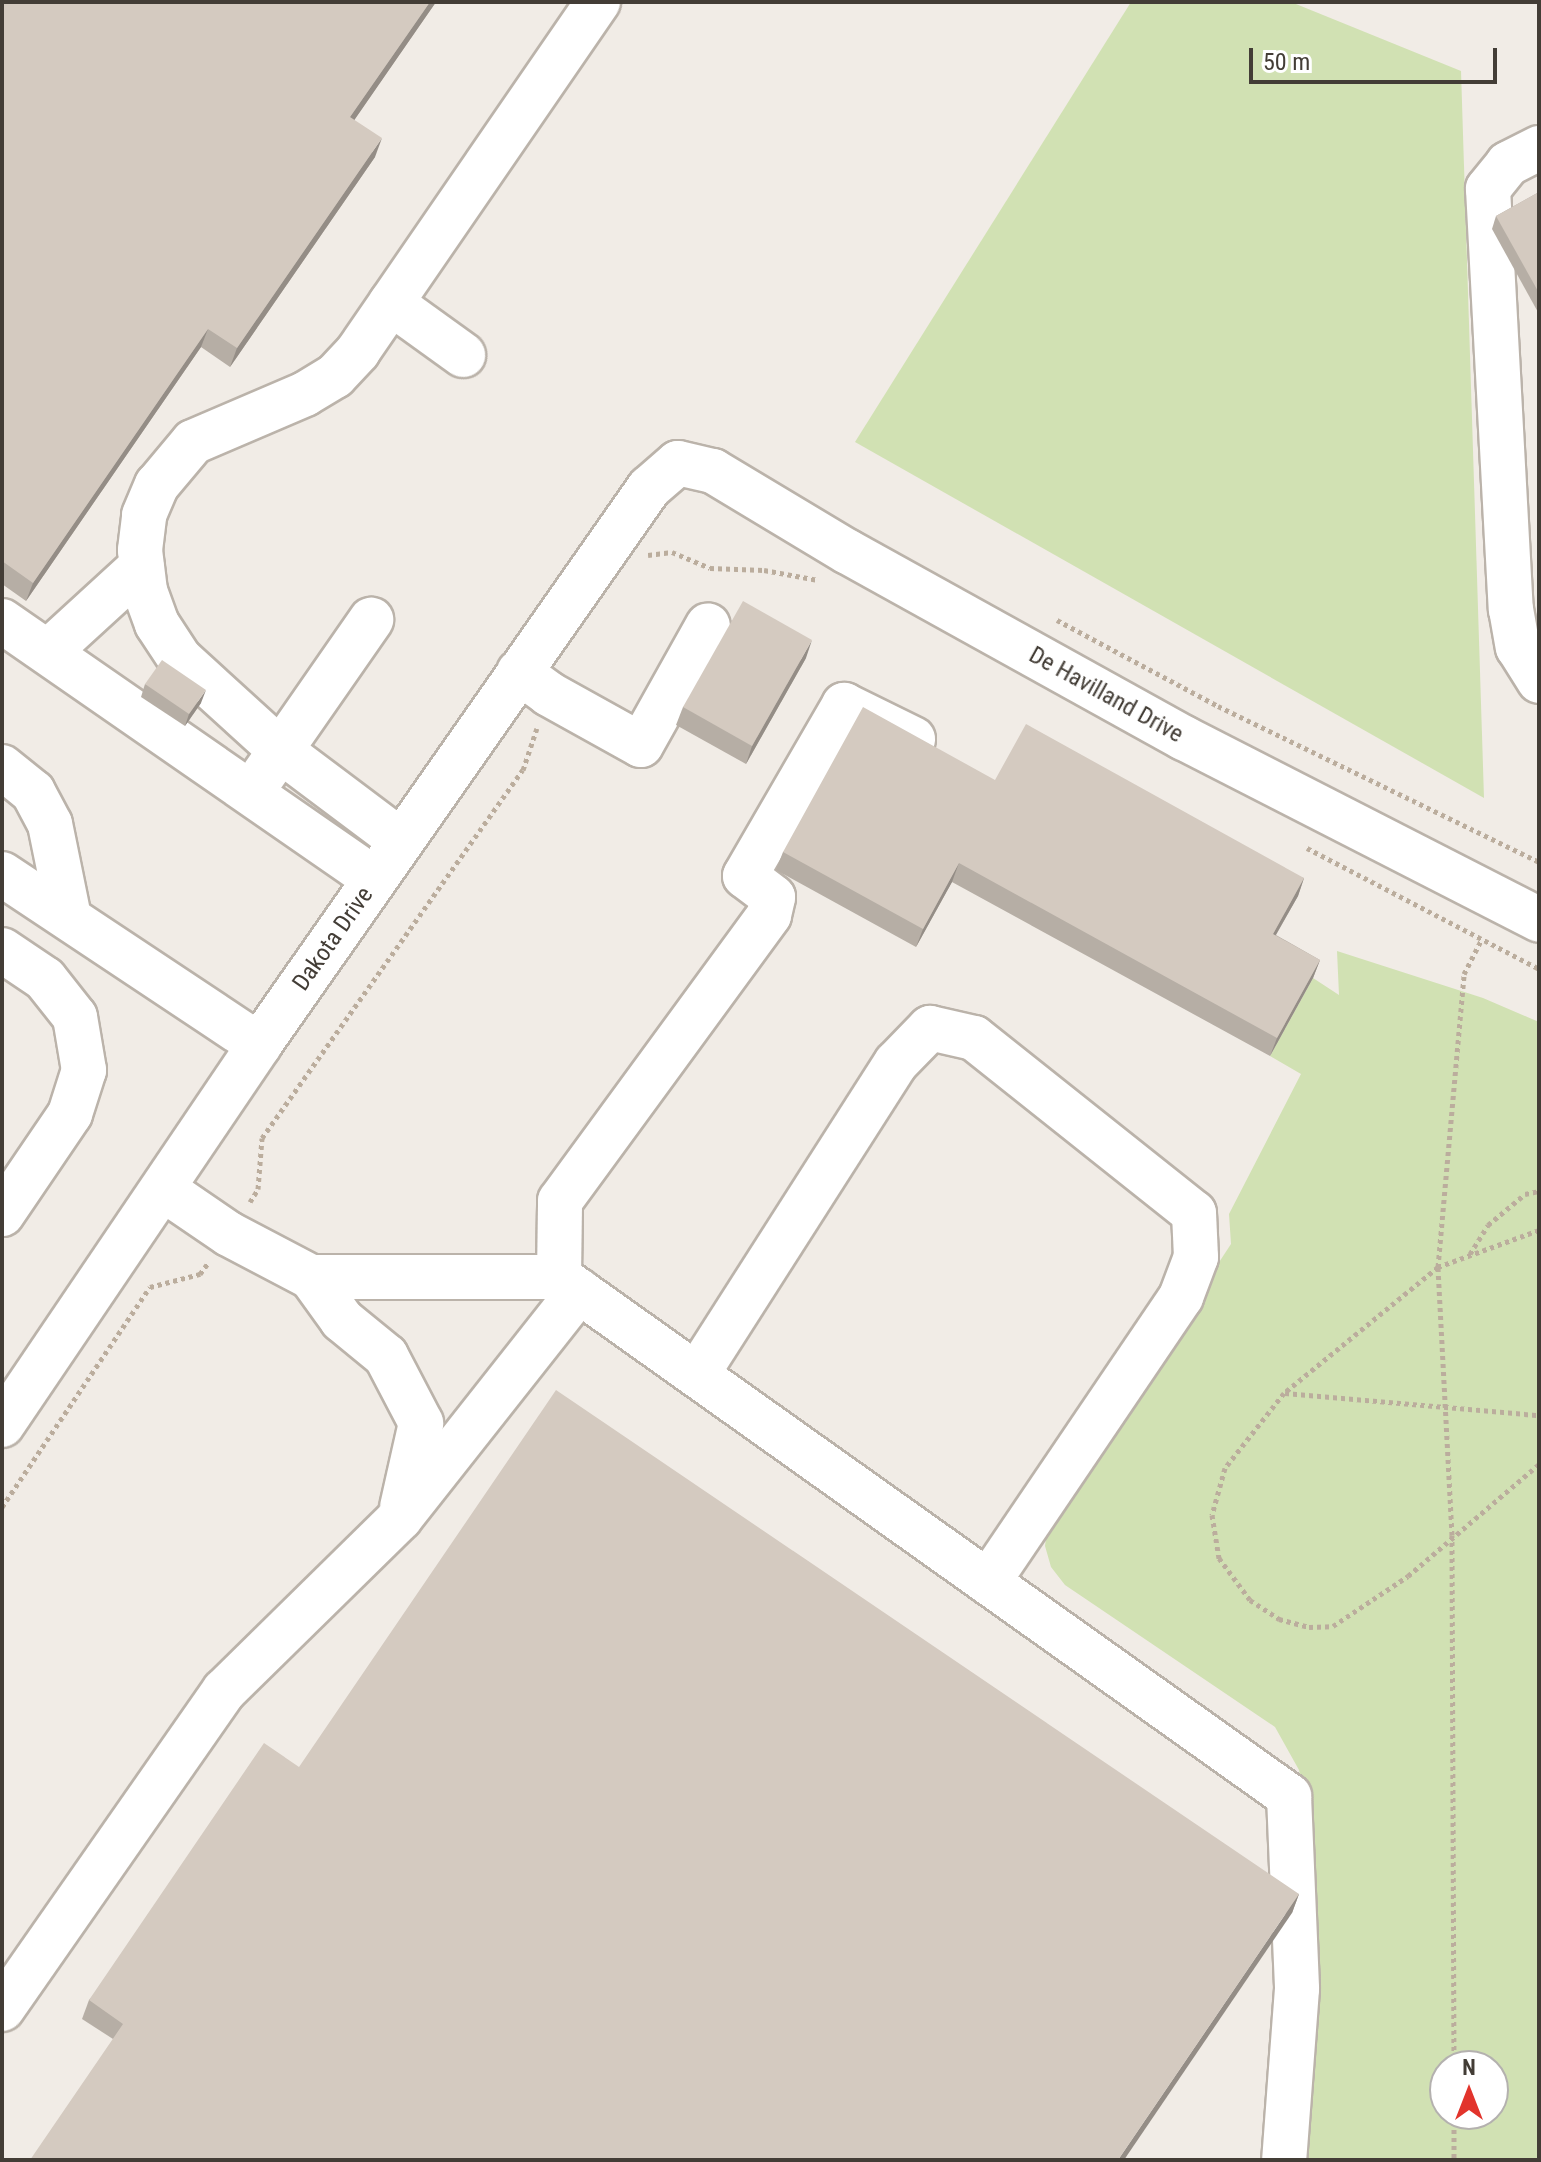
<!DOCTYPE html>
<style>
body{margin:0}
#map{position:relative;width:1541px;height:2162px;overflow:hidden;background:#f1ece6;font-family:"Roboto Condensed",sans-serif}
div>[style]{position:absolute}
.green>*{inset:0;background:#d1e1b3}
.path>*{height:5px;margin-top:-2.5px;transform-origin:0;background:repeating-linear-gradient(90deg,#bbad9d 0 4px,transparent 0 8px)}
.roads{filter:drop-shadow(2px 0 #bbb3aa) drop-shadow(-2px 0 #bbb3aa) drop-shadow(0 2px #bbb3aa) drop-shadow(0 -2px #bbb3aa)}
.minor>*{height:44px;margin:-22px;padding:0 22px;transform-origin:22px;border-radius:22px;background:#fff}
.wall>*{inset:0;background:#b6aea5}
.shaded-wall>*{inset:0;background:#948d86}
.building>*{inset:0;background:#d4cac0}
span{translate:-50% -50%;white-space:nowrap;text-align:center;line-height:1.15;-webkit-text-stroke:6px #fff;paint-order:stroke}
.street-label{font-size:24px;color:#433d36}
.frame{position:absolute;inset:0;border:4px solid #433d36;pointer-events:none}
.north{position:absolute;left:1429px;top:2050px;width:80px;height:80px;box-sizing:border-box;background:#fff;border:2px solid #b4b1af;border-radius:50%;rotate:0deg;font-size:22px;font-weight:700;line-height:32px;text-align:center;color:#433d36}
.north::after{content:'';display:block;margin:auto;width:28px;height:36px;background:#e2342c;clip-path:polygon(50% 0,100% 100%,50% 72%,0 100%)}
.scale{position:absolute;left:1249px;top:48px;width:248px;height:36px;box-sizing:border-box;border:4px solid #433d36;border-top:0;padding-left:10px;font-size:24px;line-height:28px;white-space:nowrap;color:#433d36;-webkit-text-stroke:6px #fff;paint-order:stroke}
</style>
<div id="map">
<div class="green">
<i style="clip-path:polygon(1131px 2px,1291px 2px,1461px 71px,1484px 798px,855px 442px)"></i>
<i style="clip-path:polygon(evenodd,1337px 951px,1483px 998px,1539px 1022px,1539px 2160px,1302px 2160px,1309px 1820px,1299px 1770px,1275px 1727px,1065px 1585px,1051px 1567px,1045px 1546px,1048px 1523px,1231px 1244px,1229px 1214px,1301px 1074px,1270px 1056px,1313px 978px,1339px 995px,1337px 951px,1445px 2066px,1493px 2066px,1493px 2114px,1445px 2114px,1445px 2066px)"></i>
</div>
<div class="path">
<i style="left:648px;top:555px;width:24px;rotate:-7deg"></i>
<i style="left:672px;top:552px;width:41px;rotate:22.8deg"></i>
<i style="left:710px;top:568px;width:54px;rotate:2.1deg"></i>
<i style="left:764px;top:570px;width:55px;rotate:10.5deg"></i>
<i style="left:1057px;top:620px;width:183px;rotate:28.1deg"></i>
<i style="left:1218px;top:706px;width:357px;rotate:25.9deg"></i>
<i style="left:1307px;top:848px;width:262px;rotate:27.5deg"></i>
<i style="left:250px;top:1202px;width:15px;rotate:-58deg"></i>
<i style="left:258px;top:1189px;width:51px;rotate:-85.5deg"></i>
<i style="left:262px;top:1138px;width:451px;rotate:-54.7deg"></i>
<i style="left:523px;top:770px;width:44px;rotate:-71.6deg"></i>
<i style="left:1539px;top:1230px;width:108px;rotate:159.9deg"></i>
<i style="left:1438px;top:1267px;width:199px;rotate:140.7deg"></i>
<i style="left:1284px;top:1393px;width:95px;rotate:128.2deg"></i>
<i style="left:1225px;top:1468px;width:49px;rotate:105.5deg"></i>
<i style="left:1212px;top:1515px;width:44px;rotate:80.8deg"></i>
<i style="left:1219px;top:1558px;width:52px;rotate:53.6deg"></i>
<i style="left:1250px;top:1600px;width:35px;rotate:33deg"></i>
<i style="left:1279px;top:1619px;width:31px;rotate:15deg"></i>
<i style="left:1309px;top:1627px;width:24px;rotate:-2deg"></i>
<i style="left:1333px;top:1626px;width:90px;rotate:-33.7deg"></i>
<i style="left:1408px;top:1576px;width:172px;rotate:-40.5deg"></i>
<i style="left:1470px;top:1254px;width:34px;rotate:-58deg"></i>
<i style="left:1488px;top:1225px;width:48px;rotate:-40deg"></i>
<i style="left:1525px;top:1194px;width:14px;rotate:-12deg"></i>
<i style="left:1285px;top:1393px;width:255px;rotate:5deg"></i>
<i style="left:2px;top:1507px;width:265px;rotate:-56.1deg"></i>
<i style="left:150px;top:1287px;width:52px;rotate:-14.6deg"></i>
<i style="left:200px;top:1274px;width:14px;rotate:-54deg"></i>
<i style="left:1454px;top:2066px;width:531px;rotate:-90.22deg"></i>
<i style="left:1452px;top:1535px;width:268px;rotate:-93deg"></i>
<i style="left:1438px;top:1267px;width:294px;rotate:-84.9deg"></i>
<i style="left:1464px;top:974px;width:38px;rotate:-63deg"></i>
<i style="left:1454px;top:2114px;width:46px;rotate:90deg"></i>
</div>
<div class="roads">
<div class="minor">
<i style="left:1539px;top:148px;width:35px;rotate:153deg"></i>
<i style="left:1508px;top:164px;width:32px;rotate:129deg"></i>
<i style="left:1488px;top:189px;width:421px;rotate:86.9deg"></i>
<i style="left:1511px;top:609px;width:39px;rotate:80deg"></i>
<i style="left:1518px;top:647px;width:40px;rotate:58deg"></i>
<i style="left:391px;top:303px;width:89px;rotate:35.8deg"></i>
<i style="left:2px;top:621px;width:453px;rotate:34.7deg"></i>
<i style="left:48px;top:652px;width:127px;rotate:-42.5deg"></i>
<i style="left:519px;top:672px;width:37px;rotate:36deg"></i>
<i style="left:549px;top:694px;width:105px;rotate:29deg"></i>
<i style="left:641px;top:745px;width:137px;rotate:-60.8deg"></i>
<i style="left:2px;top:767px;width:40px;rotate:39deg"></i>
<i style="left:33px;top:792px;width:36px;rotate:62deg"></i>
<i style="left:50px;top:824px;width:95px;rotate:78.5deg"></i>
<i style="left:264px;top:774px;width:188px;rotate:-55.2deg"></i>
<i style="left:401px;top:841px;width:151px;rotate:-143.1deg"></i>
<i style="left:280px;top:750px;width:135px;rotate:-137.7deg"></i>
<i style="left:180px;top:659px;width:42px;rotate:-123.3deg"></i>
<i style="left:157px;top:624px;width:35px;rotate:-110deg"></i>
<i style="left:145px;top:591px;width:41px;rotate:-97deg"></i>
<i style="left:140px;top:550px;width:35px;rotate:-83deg"></i>
<i style="left:144px;top:515px;width:33px;rotate:-67deg"></i>
<i style="left:157px;top:485px;width:56px;rotate:-50.1deg"></i>
<i style="left:193px;top:442px;width:122px;rotate:-23.2deg"></i>
<i style="left:305px;top:394px;width:35px;rotate:-31deg"></i>
<i style="left:335px;top:376px;width:34px;rotate:-47deg"></i>
<i style="left:358px;top:351px;width:424px;rotate:-55.5deg"></i>
<i style="left:2px;top:874px;width:309px;rotate:33.6deg"></i>
<i style="left:2px;top:950px;width:52px;rotate:34deg"></i>
<i style="left:45px;top:979px;width:48px;rotate:51.7deg"></i>
<i style="left:75px;top:1017px;width:54px;rotate:80.4deg"></i>
<i style="left:84px;top:1070px;width:46px;rotate:107.7deg"></i>
<i style="left:70px;top:1114px;width:121px;rotate:124.2deg"></i>
<i style="left:163px;top:1189px;width:80px;rotate:34.3deg"></i>
<i style="left:229px;top:1234px;width:93px;rotate:27.7deg"></i>
<i style="left:311px;top:1277px;width:248px"></i>
<i style="left:559px;top:1277px;width:896px;rotate:35.41deg"></i>
<i style="left:1289px;top:1796px;width:193px;rotate:87.6deg"></i>
<i style="left:1297px;top:1989px;width:171px;rotate:94.3deg"></i>
<i style="left:311px;top:1277px;width:53px;rotate:54.2deg"></i>
<i style="left:342px;top:1320px;width:57px;rotate:39.3deg"></i>
<i style="left:386px;top:1356px;width:76px;rotate:62.4deg"></i>
<i style="left:421px;top:1423px;width:86px;rotate:102.7deg"></i>
<i style="left:559px;top:1277px;width:76px;rotate:-89.2deg"></i>
<i style="left:560px;top:1201px;width:354px;rotate:-53.8deg"></i>
<i style="left:769px;top:915px;width:18px;rotate:-77deg"></i>
<i style="left:773px;top:897px;width:35px;rotate:-143deg"></i>
<i style="left:745px;top:876px;width:198px;rotate:-59.9deg"></i>
<i style="left:844px;top:705px;width:77px;rotate:26.2deg"></i>
<i style="left:697px;top:1374px;width:369px;rotate:-57.4deg"></i>
<i style="left:896px;top:1063px;width:49px;rotate:-45.8deg"></i>
<i style="left:930px;top:1028px;width:45px;rotate:12.8deg"></i>
<i style="left:974px;top:1038px;width:281px;rotate:38.5deg"></i>
<i style="left:1194px;top:1213px;width:44px;rotate:87.4deg"></i>
<i style="left:1196px;top:1257px;width:43px;rotate:110.6deg"></i>
<i style="left:1181px;top:1297px;width:344px;rotate:124.1deg"></i>
<i style="left:2px;top:1425px;width:459px;rotate:-55.9deg"></i>
<i style="left:259px;top:1045px;width:680px;rotate:-55deg"></i>
<i style="left:649px;top:488px;width:38px;rotate:-41deg"></i>
<i style="left:678px;top:463px;width:36px;rotate:13deg"></i>
<i style="left:713px;top:471px;width:157px;rotate:31deg"></i>
<i style="left:848px;top:552px;width:384px;rotate:29deg"></i>
<i style="left:1184px;top:738px;width:399px;rotate:27.1deg"></i>
<i style="left:2px;top:2009px;width:388px;rotate:-55.1deg"></i>
<i style="left:224px;top:1691px;width:247px;rotate:-44.5deg"></i>
<i style="left:400px;top:1518px;width:289px;rotate:-51.7deg"></i>
</div>
</div>
<div class="wall">
<i style="clip-path:polygon(2px 2px,436px 2px,354px 120px,375px 157px,230px 367px,201px 347px,26px 601px,2px 584px)"></i>
<i style="clip-path:polygon(1539px 192px,1539px 314px,1492px 229px,1496px 216px)"></i>
<i style="clip-path:polygon(806px 658px,746px 764px,676px 725px,683px 707px)"></i>
<i style="clip-path:polygon(145px 684px,201px 703px,185px 726px,141px 697px)"></i>
<i style="clip-path:polygon(995px 780px,1304px 878px,1298px 896px,1276px 935px,1320px 960px,1313px 978px,1270px 1056px,952px 882px,916px 947px,776px 870px,783px 852px)"></i>
<i style="clip-path:polygon(299px 1767px,1299px 1894px,1292px 1913px,113px 2039px,82px 2019px,89px 2000px)"></i>
</div>
<div class="shaded-wall">
<i style="clip-path:polygon(430px 2px,436px 2px,344px 135px,350px 117px)"></i>
<i style="clip-path:polygon(382px 138px,375px 157px,230px 367px,237px 348px)"></i>
<i style="clip-path:polygon(208px 329px,201px 347px,26px 601px,33px 583px)"></i>
<i style="clip-path:polygon(812px 640px,806px 658px,746px 764px,752px 746px)"></i>
<i style="clip-path:polygon(206px 690px,201px 703px,185px 726px,189px 714px)"></i>
<i style="clip-path:polygon(959px 863px,952px 882px,916px 947px,923px 929px)"></i>
<i style="clip-path:polygon(1304px 878px,1298px 896px,1266px 952px,1273px 934px)"></i>
<i style="clip-path:polygon(1320px 960px,1313px 978px,1270px 1056px,1277px 1038px)"></i>
<i style="clip-path:polygon(1299px 1894px,1292px 1913px,1124px 2160px,1118px 2160px)"></i>
</div>
<div class="building">
<i style="clip-path:polygon(2px 2px,430px 2px,350px 117px,382px 138px,237px 348px,208px 329px,33px 583px,2px 561px)"></i>
<i style="clip-path:polygon(1539px 192px,1539px 293px,1496px 216px)"></i>
<i style="clip-path:polygon(743px 601px,812px 640px,752px 746px,683px 707px)"></i>
<i style="clip-path:polygon(162px 660px,206px 690px,189px 714px,145px 684px)"></i>
<i style="clip-path:polygon(863px 707px,995px 780px,1026px 724px,1304px 878px,1273px 934px,1320px 960px,1277px 1038px,959px 863px,923px 929px,783px 852px)"></i>
<i style="clip-path:polygon(556px 1390px,1299px 1894px,1118px 2160px,30px 2160px,123px 2024px,89px 2000px,264px 1743px,299px 1767px)"></i>
</div>
<div class="street-label">
<span style="left:1106px;top:695px;rotate:29deg">De Havilland Drive</span>
<span style="left:333px;top:939px;rotate:-55deg">Dakota Drive</span>
</div>
<div class="frame"></div>
<div class="north">N</div>
<div class="scale">50 m</div>
</div>
